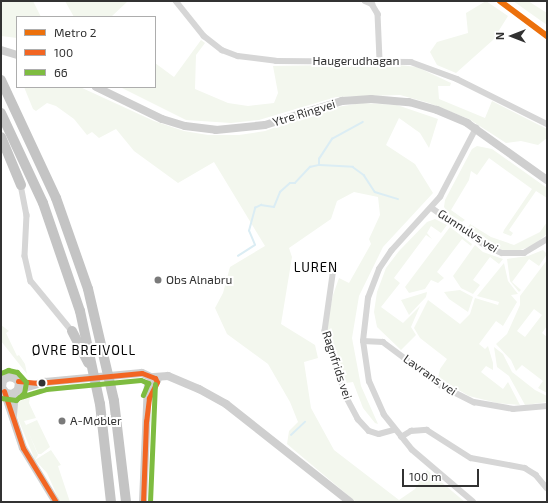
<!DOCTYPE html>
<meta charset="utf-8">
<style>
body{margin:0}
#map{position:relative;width:548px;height:503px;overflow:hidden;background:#fff;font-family:"Exo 2",sans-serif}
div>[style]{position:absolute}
.green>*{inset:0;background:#f3f7ee}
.stream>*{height:1.5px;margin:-0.75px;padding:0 0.75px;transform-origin:0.75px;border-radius:0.75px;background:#dbedf4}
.street>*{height:5.5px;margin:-2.75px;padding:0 2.75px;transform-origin:2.75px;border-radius:2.75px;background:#d6d6d6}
.secondary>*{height:8px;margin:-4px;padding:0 4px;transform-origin:4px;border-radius:4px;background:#cfcfcf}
.highway>*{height:10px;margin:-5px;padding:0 5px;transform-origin:5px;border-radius:5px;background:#c4c4c4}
.bus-1>*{height:5px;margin:-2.5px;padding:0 2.5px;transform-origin:2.5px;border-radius:2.5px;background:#f26522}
.bus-2>*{height:5px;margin:-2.5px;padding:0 2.5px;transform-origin:2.5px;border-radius:2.5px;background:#7ebc40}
.metro-1>*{height:6px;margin:-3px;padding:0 3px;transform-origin:3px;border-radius:3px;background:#ec700c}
.dots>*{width:11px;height:11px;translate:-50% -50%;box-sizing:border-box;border:2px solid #fff;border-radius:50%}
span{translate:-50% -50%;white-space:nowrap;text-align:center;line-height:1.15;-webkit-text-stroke:4px #fff;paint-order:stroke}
.street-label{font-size:12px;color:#323232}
.poi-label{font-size:12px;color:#323232}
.left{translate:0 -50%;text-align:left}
.neighbourhood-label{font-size:13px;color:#000;letter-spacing:1px}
.frame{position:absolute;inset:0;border:2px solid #323232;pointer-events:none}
.legend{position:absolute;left:16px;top:16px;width:140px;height:72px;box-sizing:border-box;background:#fff;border:1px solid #adadad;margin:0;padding:5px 7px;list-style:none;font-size:12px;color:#323232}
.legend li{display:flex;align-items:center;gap:8px;height:20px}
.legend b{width:20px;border:1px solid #adadad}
.north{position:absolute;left:492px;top:16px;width:40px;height:40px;-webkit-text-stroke:3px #fff;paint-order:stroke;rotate:270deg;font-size:11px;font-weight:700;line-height:16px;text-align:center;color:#323232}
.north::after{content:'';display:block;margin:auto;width:14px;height:18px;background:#323232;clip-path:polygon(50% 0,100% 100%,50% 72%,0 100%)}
.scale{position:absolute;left:402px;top:469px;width:77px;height:18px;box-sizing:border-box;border:2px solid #323232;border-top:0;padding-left:5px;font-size:12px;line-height:14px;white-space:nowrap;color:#323232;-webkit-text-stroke:3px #fff;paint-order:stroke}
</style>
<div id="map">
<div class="green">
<i style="clip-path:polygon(1px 1px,33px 1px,41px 17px,17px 17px,17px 38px,1px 36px)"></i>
<i style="clip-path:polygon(65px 1px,128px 1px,111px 17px,74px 17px)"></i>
<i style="clip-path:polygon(486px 1px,508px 16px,493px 40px,456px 73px,437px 65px,430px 52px,437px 42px,468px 33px,466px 13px)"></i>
<i style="clip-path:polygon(513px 1px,528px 1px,547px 13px,547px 25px)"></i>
<i style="clip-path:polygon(201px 40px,205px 43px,196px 55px,195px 89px,228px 103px,248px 106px,274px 103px,278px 93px,273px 66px,390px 64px,417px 67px,451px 83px,450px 86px,438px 86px,439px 99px,485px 118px,492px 101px,547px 129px,547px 138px,538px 145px,521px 141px,506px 143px,469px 119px,429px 103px,400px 95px,336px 97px,259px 120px,231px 123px,186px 120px,120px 87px,155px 87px,155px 63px,174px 77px)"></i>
<i style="clip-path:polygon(24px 87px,80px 87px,154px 121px,184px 131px,208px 135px,239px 135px,265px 131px,331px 108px,362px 103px,397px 105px,438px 119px,429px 148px,420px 133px,399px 118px,386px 145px,415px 164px,433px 193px,383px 247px,359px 296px,352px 338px,361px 386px,378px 424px,375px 423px,363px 408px,353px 382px,346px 383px,328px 336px,327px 324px,333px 295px,339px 278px,349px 283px,371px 244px,369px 239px,380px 215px,378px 197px,354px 192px,337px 201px,331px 219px,289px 248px,292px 257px,281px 324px,315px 345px,318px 358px,304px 362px,311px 408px,334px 450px,399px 500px,415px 489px,427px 470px,465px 502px,356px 502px,287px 444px,289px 431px,298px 422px,290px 402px,268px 364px,227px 334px,215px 308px,223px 293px,230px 267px,265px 246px,214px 162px,178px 183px,134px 151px,116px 129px,99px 138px,92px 132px,87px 135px,74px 119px,56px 106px,47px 103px,36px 111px,33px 109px)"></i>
<i style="clip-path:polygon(477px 146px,492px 149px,547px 188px,547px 198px,536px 191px,509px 230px,513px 233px,511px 236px,503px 233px,504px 230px,532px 189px,489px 158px,477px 175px,471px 171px,469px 180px,451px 210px,465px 220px,462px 222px,449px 214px,444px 207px,445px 200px,472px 149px)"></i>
<i style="clip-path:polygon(435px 219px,447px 225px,441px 233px,431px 226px,427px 233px,432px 239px,426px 235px,394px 278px,400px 283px,381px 307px,403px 323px,420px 306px,411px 327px,416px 335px,401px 350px,377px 327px,374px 312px,377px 292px,386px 268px,399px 251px,427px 222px)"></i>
<i style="clip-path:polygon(547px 222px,547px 234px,532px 246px,517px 251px,502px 250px,467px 229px,470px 224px,491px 237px,514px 245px,540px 232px)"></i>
<i style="clip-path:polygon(450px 227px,472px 244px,471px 246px,462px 239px,437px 272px,444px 278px,438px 283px,431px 280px,425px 289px,409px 293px,405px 287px)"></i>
<i style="clip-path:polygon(475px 245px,483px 252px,503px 259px,499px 264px,490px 257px,473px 280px,480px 285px,473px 294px,461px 288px,453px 276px)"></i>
<i style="clip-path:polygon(543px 250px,547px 254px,539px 266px,529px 259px,512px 282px,521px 290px,519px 292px,510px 281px,507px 259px,528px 256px)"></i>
<i style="clip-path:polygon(evenodd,547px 260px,547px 326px,542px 333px,547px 337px,547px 393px,538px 388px,543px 381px,522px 365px,516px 371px,511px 360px,496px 344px,507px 334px,520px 305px,520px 296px,547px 260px,534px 309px,542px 315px,525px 337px,517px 331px,534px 309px)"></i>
<i style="clip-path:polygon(504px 263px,508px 281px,518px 294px,511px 295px,517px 302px,503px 326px,496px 321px,479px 344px,485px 349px,488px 346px,493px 363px,493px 370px,486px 366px,481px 372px,503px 389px,508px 382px,520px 405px,497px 403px,469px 396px,438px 378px,440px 369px,447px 359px,420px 338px,414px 328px,428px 300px,460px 324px,470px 314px,475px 298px,498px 305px,499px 302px,477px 296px)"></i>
<i style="clip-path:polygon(460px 290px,473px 297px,468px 312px,449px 299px,444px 292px)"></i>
<i style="clip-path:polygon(427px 292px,426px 297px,409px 315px,401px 300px)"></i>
<i style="clip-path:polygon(1px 325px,9px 331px,6px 333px,17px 356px,19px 355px,25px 364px,27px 374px,1px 341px)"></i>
<i style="clip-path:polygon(494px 347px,503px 354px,512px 372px,535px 390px,547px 396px,547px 402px,525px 405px,509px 376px,497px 367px)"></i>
<i style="clip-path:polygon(79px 383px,74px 389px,37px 394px,37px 390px)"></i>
<i style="clip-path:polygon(34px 390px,34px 395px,30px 397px,29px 403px,36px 418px,24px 421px,26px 425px,37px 420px,50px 447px,41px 454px,38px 454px,27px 429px,38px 455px,35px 460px,16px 414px,17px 404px)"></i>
<i style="clip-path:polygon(51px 450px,61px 465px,58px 466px,70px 502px,60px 502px,47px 473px,35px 460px)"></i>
</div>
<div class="stream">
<i style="left:320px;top:165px;width:33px;rotate:3deg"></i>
<i style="left:353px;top:167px;width:14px;rotate:36deg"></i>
<i style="left:364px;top:175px;width:20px;rotate:57deg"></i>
<i style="left:375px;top:192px;width:24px;rotate:17deg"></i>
<i style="left:238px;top:256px;width:20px;rotate:-33deg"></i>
<i style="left:255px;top:245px;width:15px;rotate:-113deg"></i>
<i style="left:249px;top:231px;width:24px;rotate:-75deg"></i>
<i style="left:255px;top:208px;width:7px;rotate:-27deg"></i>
<i style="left:261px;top:205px;width:13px;rotate:9deg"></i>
<i style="left:274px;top:207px;width:16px;rotate:-68deg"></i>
<i style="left:280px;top:192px;width:13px;rotate:-42deg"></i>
<i style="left:290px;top:183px;width:5px"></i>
<i style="left:295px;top:183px;width:22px;rotate:-47deg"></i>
<i style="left:310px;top:167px;width:9px;rotate:-13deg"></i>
<i style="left:319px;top:165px;width:6px;rotate:-90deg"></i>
<i style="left:319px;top:159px;width:24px;rotate:-57deg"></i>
<i style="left:332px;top:139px;width:35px;rotate:-29deg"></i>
<i style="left:291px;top:435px;width:19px;rotate:-43deg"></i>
</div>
<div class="street">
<i style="left:176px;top:1px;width:45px;rotate:51.3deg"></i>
<i style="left:204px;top:36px;width:23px;rotate:38deg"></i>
<i style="left:222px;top:50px;width:17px;rotate:21deg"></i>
<i style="left:238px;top:56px;width:38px;rotate:7deg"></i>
<i style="left:276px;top:61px;width:135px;rotate:0.4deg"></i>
<i style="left:411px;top:62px;width:49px;rotate:20.3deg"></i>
<i style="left:457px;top:79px;width:101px;rotate:26.6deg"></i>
<i style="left:365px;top:1px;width:8px;rotate:23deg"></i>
<i style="left:372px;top:4px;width:12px;rotate:59deg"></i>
<i style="left:378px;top:14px;width:46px;rotate:87.5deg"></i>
<i style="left:21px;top:185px;width:31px;rotate:79deg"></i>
<i style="left:27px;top:215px;width:41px;rotate:92.8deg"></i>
<i style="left:25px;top:256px;width:26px;rotate:77deg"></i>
<i style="left:31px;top:281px;width:65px;rotate:50.6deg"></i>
<i style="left:432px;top:208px;width:66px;rotate:35.1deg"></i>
<i style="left:486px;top:246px;width:17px;rotate:24deg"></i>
<i style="left:502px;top:253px;width:22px"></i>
<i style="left:524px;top:253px;width:27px;rotate:-31deg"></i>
<i style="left:334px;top:268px;width:64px;rotate:98.1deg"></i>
<i style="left:325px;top:331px;width:71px;rotate:71.8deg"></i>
<i style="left:347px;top:398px;width:24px;rotate:62deg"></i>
<i style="left:358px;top:419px;width:16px;rotate:47deg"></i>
<i style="left:369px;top:431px;width:10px;rotate:17deg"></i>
<i style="left:379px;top:434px;width:16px;rotate:-15deg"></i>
<i style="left:363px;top:341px;width:20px;rotate:3deg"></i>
<i style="left:383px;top:342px;width:74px;rotate:36.7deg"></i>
<i style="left:442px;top:386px;width:36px;rotate:27deg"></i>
<i style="left:474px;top:402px;width:40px;rotate:10deg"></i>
<i style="left:513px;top:409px;width:34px;rotate:-5deg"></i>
<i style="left:401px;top:437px;width:12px;rotate:-31deg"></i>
<i style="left:411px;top:431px;width:16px;rotate:-4deg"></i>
<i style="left:427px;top:430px;width:52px;rotate:32.5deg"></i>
<i style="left:471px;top:458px;width:55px;rotate:10.5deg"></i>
<i style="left:525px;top:468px;width:13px;rotate:32deg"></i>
<i style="left:536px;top:475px;width:17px;rotate:50deg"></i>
<i style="left:473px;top:502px;width:80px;rotate:-139.6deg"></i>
<i style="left:412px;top:450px;width:45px;rotate:-128.7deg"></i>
<i style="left:384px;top:415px;width:36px;rotate:-114deg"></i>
<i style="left:369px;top:382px;width:41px;rotate:-98.3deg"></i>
<i style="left:363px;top:341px;width:43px;rotate:-83.4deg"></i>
<i style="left:368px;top:298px;width:31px;rotate:-69deg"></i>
<i style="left:379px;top:269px;width:22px;rotate:-56deg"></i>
<i style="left:391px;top:251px;width:73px;rotate:-47.8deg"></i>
<i style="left:440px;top:197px;width:78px;rotate:-62.4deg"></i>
</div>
<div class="secondary">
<i style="left:1px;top:50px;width:17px;rotate:17deg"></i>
<i style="left:96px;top:87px;width:73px;rotate:25.9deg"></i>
<i style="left:162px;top:119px;width:24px;rotate:17deg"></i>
<i style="left:185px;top:126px;width:31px;rotate:7deg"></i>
<i style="left:216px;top:130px;width:49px;rotate:-5.8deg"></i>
<i style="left:265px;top:125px;width:81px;rotate:-17.3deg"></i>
<i style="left:342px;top:101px;width:29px;rotate:-4deg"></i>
<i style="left:371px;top:99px;width:38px;rotate:5deg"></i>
<i style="left:409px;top:102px;width:29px;rotate:16deg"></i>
<i style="left:437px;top:110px;width:33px;rotate:23deg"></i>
<i style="left:467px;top:123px;width:98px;rotate:35.5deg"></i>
<i style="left:154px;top:377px;width:14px;rotate:-4deg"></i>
<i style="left:168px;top:376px;width:34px;rotate:23deg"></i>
<i style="left:199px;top:389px;width:31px;rotate:29deg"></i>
<i style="left:226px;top:404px;width:158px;rotate:38.3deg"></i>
<i style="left:1px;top:386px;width:9px;rotate:54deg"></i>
<i style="left:6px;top:393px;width:6px;rotate:9deg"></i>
<i style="left:12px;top:394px;width:7px;rotate:-34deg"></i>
<i style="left:18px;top:390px;width:8px;rotate:-83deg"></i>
<i style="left:19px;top:382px;width:6px;rotate:-141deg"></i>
<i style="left:14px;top:378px;width:5px;rotate:-169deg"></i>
<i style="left:9px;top:377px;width:7px;rotate:153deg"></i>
<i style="left:3px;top:380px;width:7px;rotate:98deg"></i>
<i style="left:18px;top:390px;width:28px;rotate:-17deg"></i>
<i style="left:45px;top:382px;width:97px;rotate:-5.3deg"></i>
<i style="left:142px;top:373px;width:17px;rotate:25deg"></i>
<i style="left:157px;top:380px;width:20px;rotate:114deg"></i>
<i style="left:4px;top:391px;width:60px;rotate:71.6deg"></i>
<i style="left:23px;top:448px;width:63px;rotate:58.6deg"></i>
<i style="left:13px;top:415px;width:22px;rotate:-85deg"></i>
<i style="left:143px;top:502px;width:118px;rotate:-87.6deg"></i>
</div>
<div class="highway">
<i style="left:1px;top:80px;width:130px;rotate:65deg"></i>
<i style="left:56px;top:198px;width:96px;rotate:70.6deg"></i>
<i style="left:88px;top:289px;width:115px;rotate:76.9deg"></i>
<i style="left:114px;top:401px;width:102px;rotate:83.2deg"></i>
<i style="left:1px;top:113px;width:99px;rotate:65deg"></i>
<i style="left:43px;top:203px;width:114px;rotate:71.1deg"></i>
<i style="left:80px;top:311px;width:95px;rotate:77.9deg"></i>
<i style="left:100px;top:404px;width:99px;rotate:83.6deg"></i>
<i style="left:1px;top:137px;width:52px;rotate:67.4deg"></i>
<i style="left:72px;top:331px;width:36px;rotate:63deg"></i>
</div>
<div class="bus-1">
<i style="left:18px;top:381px;width:20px;rotate:6deg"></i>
<i style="left:38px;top:383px;width:104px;rotate:-5.5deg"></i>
<i style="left:142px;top:373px;width:14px;rotate:21deg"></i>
<i style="left:155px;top:378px;width:4px;rotate:63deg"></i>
<i style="left:157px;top:382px;width:18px;rotate:117deg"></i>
<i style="left:149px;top:398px;width:23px;rotate:97deg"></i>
<i style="left:146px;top:421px;width:81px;rotate:92.1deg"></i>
<i style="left:4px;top:391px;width:60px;rotate:71.6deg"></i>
<i style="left:23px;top:448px;width:63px;rotate:58.6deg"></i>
</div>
<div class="bus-2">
<i style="left:1px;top:373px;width:8px;rotate:-23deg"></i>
<i style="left:8px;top:370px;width:9px;rotate:13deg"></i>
<i style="left:17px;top:372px;width:13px;rotate:48deg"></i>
<i style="left:26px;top:382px;width:11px;rotate:100deg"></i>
<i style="left:24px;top:393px;width:11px;rotate:139deg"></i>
<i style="left:16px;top:400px;width:15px;rotate:-172deg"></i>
<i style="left:20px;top:397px;width:27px;rotate:-17deg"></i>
<i style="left:46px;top:389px;width:95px;rotate:-5.4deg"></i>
<i style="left:141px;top:380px;width:8px;rotate:23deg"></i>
<i style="left:148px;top:383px;width:13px;rotate:113deg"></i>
<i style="left:150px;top:502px;width:118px;rotate:-87.6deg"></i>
</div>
<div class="metro-1">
<i style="left:500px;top:1px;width:59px;rotate:36.7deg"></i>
</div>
<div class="dots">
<i style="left:158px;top:280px;background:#7a7a7a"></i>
<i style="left:42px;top:383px;background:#323232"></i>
<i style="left:62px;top:421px;background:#7a7a7a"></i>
</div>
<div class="street-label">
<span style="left:356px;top:61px">Haugerudhagan</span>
<span style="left:304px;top:113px;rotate:-17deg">Ytre Ringvei</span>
<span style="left:468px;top:231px;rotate:33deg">Gunnulvs vei</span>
<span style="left:337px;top:365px;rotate:72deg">Ragnfrids vei</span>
<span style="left:430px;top:375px;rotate:35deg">Lavrans vei</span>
</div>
<div class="poi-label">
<span class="left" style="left:166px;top:280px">Obs Alnabru</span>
<span class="left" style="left:70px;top:421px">A-Møbler</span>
</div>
<div class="neighbourhood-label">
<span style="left:316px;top:267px">LUREN</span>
<span style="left:84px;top:350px">ØVRE BREIVOLL</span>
</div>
<div class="frame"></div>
<ul class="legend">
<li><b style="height:5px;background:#ec700c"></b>Metro 2</li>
<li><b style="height:5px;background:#f26522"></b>100</li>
<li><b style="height:5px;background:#7ebc40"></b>66</li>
</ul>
<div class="north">N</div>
<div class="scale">100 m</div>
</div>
